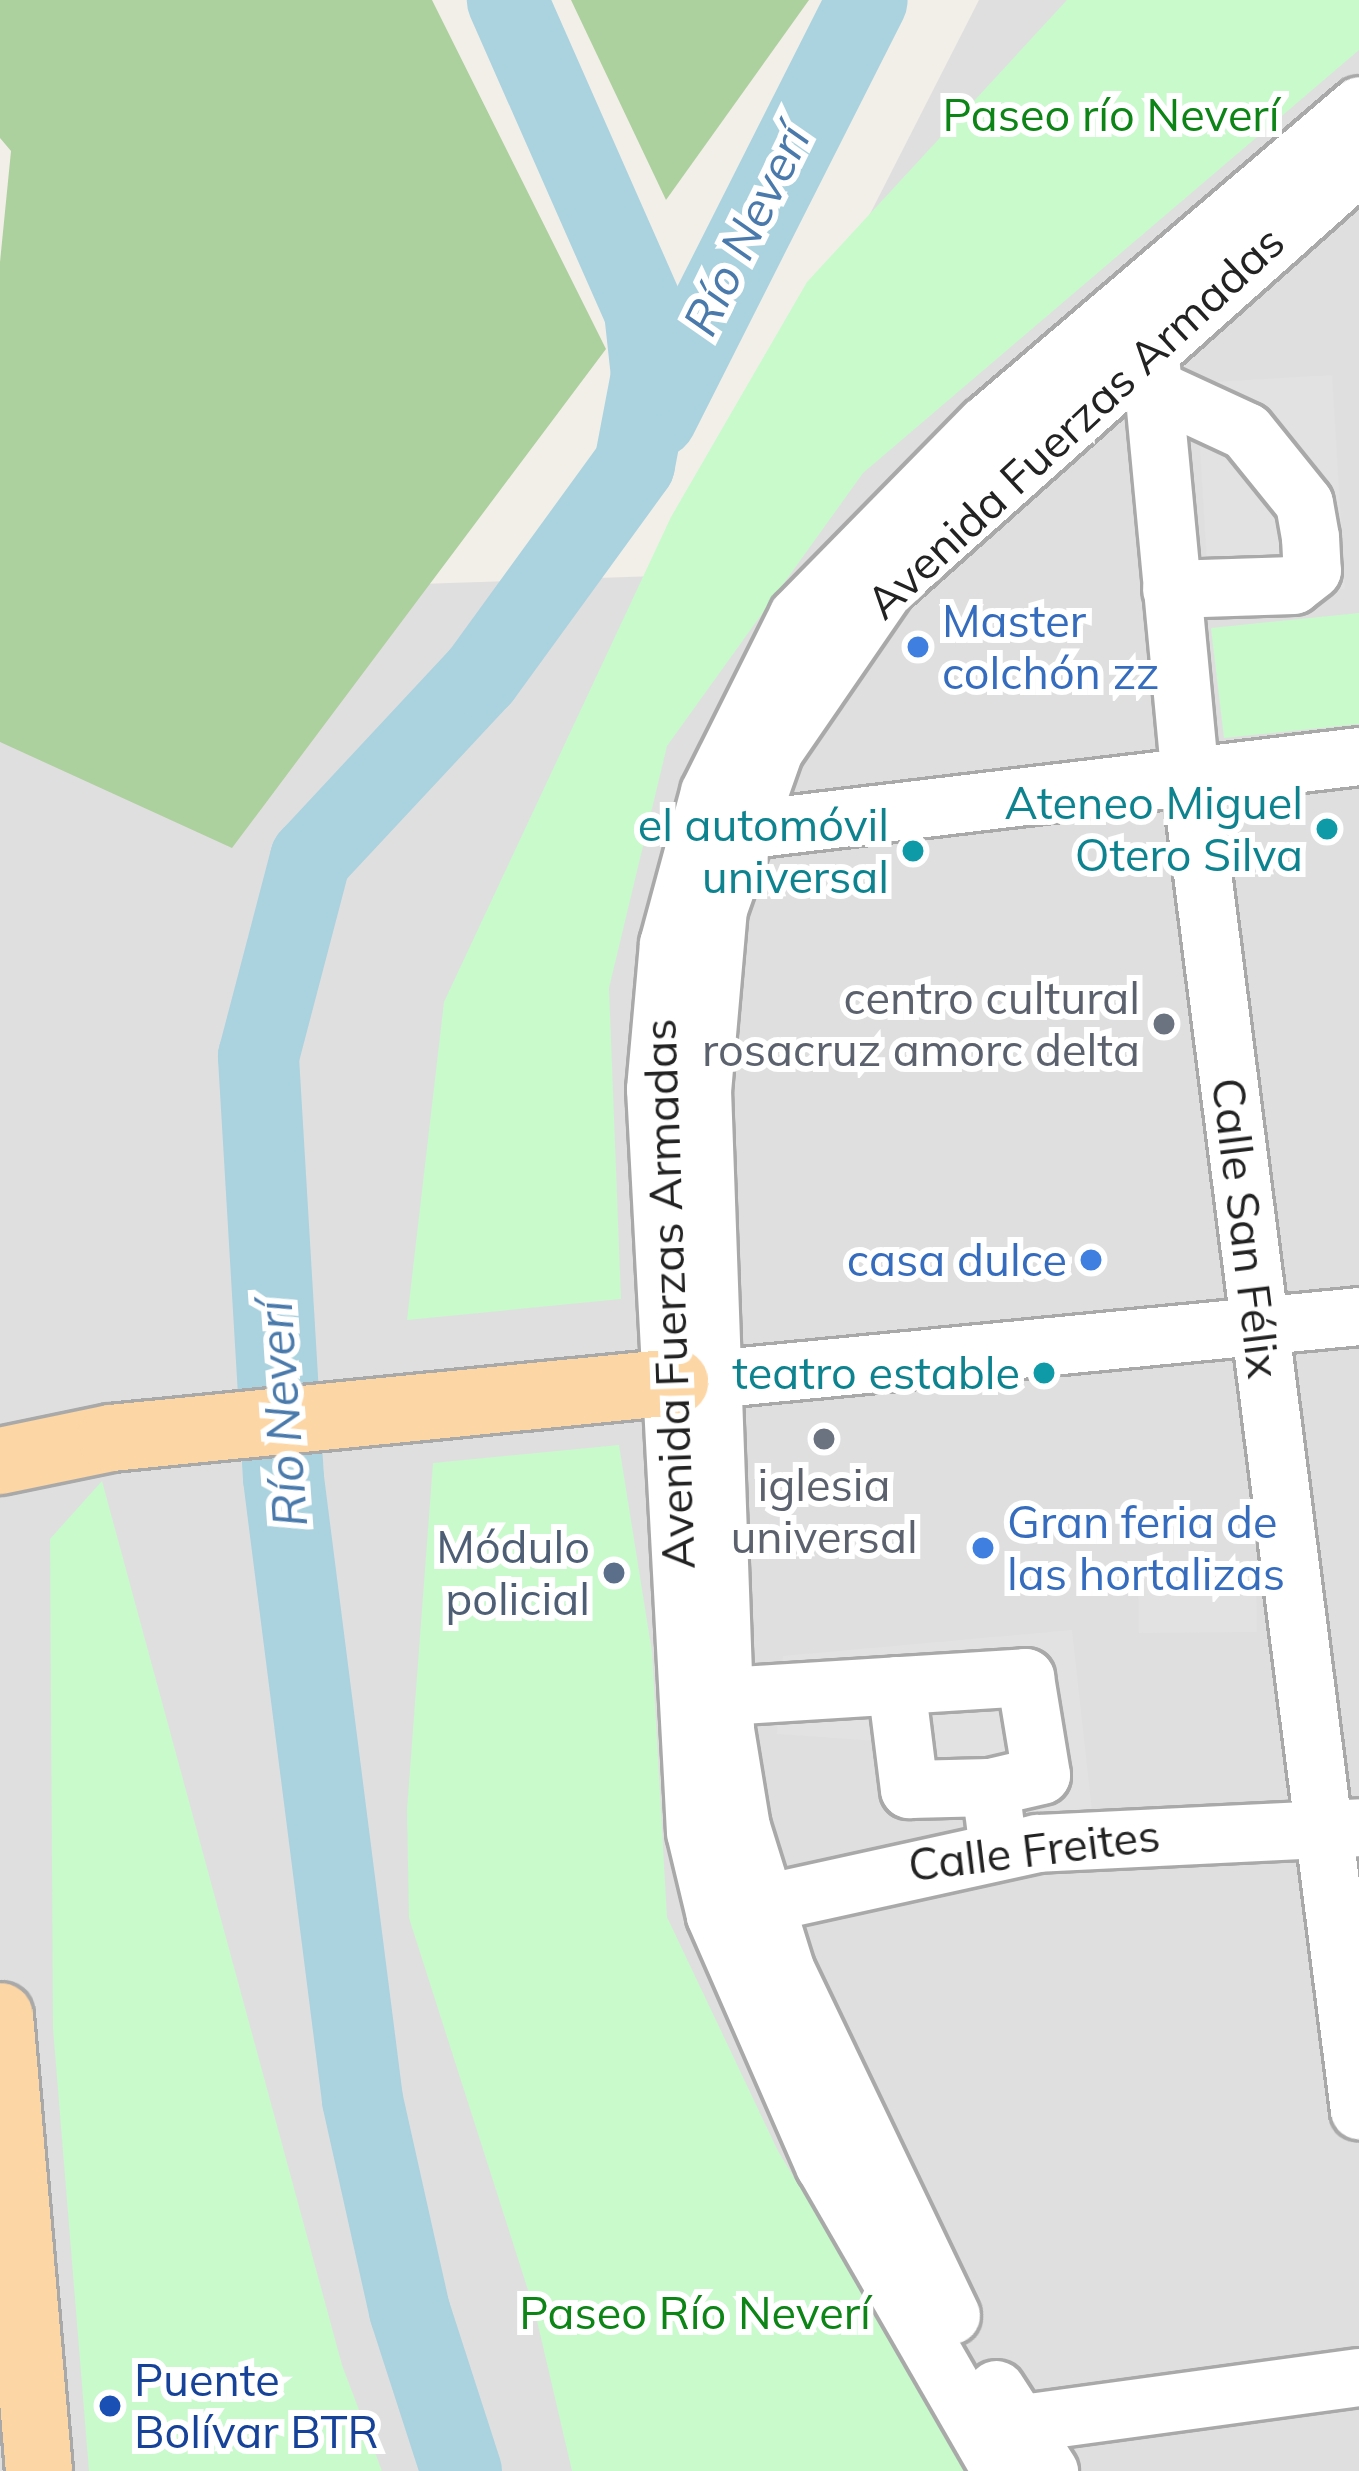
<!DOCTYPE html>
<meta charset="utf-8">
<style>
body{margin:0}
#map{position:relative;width:1359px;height:2471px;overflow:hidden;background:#f2efe9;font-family:Mulish,sans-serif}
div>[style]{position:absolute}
.residential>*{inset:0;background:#e0dfdf}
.forest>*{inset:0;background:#add19e}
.park>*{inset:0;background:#c8facc}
.parking>*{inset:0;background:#e2e2e2}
.river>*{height:81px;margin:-40.5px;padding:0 40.5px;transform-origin:40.5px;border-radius:40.5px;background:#aad3df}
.roads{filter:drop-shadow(3px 0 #a9a9a9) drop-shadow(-3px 0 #a9a9a9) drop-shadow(0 3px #a9a9a9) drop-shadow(0 -3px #a9a9a9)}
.minor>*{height:57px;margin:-28.5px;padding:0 28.5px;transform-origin:28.5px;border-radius:28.5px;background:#fff}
.major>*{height:66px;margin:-33px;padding:0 33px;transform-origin:33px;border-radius:33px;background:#fcd6a4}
.dots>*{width:33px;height:33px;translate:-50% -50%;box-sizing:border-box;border:6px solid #fff;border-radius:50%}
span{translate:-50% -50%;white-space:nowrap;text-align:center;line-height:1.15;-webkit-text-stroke:12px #fff;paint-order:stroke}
.park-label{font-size:45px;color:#0c8416}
.street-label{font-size:45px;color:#222}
.shop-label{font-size:45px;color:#366cbe}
.left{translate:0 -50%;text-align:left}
.right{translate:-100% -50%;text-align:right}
.culture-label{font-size:45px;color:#0d838f}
.worship-label{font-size:45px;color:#5b616d}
.service-label{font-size:45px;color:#4e5e75}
.transit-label{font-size:45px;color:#164399}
.water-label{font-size:48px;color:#4a7aab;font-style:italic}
</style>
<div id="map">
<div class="residential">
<i style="clip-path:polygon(979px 0,1359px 0,1359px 2471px,0 2471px,0 598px,686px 575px)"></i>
</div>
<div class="forest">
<i style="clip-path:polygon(0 0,432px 0,606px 349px,232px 848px,0 742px,0 262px,11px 151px,0 138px)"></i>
<i style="clip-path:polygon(571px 0,809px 0,666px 200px)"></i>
</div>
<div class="park">
<i style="clip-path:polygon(1067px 0,1359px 0,1359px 50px,863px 473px,667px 746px,609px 988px,621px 1299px,407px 1320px,444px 1002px,671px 517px,807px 282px)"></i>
<i style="clip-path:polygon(1359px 613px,1359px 724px,1224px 738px,1211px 628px)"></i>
<i style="clip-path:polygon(619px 1445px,652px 1652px,667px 1917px,778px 2151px,971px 2471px,572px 2471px,535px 2312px,409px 1918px,407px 1810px,433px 1463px)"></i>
<i style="clip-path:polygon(102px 1481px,342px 2365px,382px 2471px,89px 2471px,53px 2028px,50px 1539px)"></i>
</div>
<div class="parking">
<i style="clip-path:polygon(1332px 375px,1345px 589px,1209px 597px,1196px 383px)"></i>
<i style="clip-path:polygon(1256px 1569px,1257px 1632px,1139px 1633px,1138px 1570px)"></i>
<i style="clip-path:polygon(1072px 1630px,1092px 1811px,885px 1812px,892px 1742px,777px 1734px,783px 1656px)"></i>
</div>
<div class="river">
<i style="left:656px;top:417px;width:467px;rotate:-63.2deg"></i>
<i style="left:461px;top:2471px;width:169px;rotate:-107.9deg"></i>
<i style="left:409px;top:2310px;width:216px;rotate:-102.6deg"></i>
<i style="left:362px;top:2099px;width:626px;rotate:-97.25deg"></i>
<i style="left:283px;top:1478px;width:423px;rotate:-93.4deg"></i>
<i style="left:258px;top:1056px;width:205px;rotate:-75.3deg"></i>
<i style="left:310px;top:858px;width:249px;rotate:-47deg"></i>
<i style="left:480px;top:676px;width:262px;rotate:-54deg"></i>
<i style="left:634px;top:464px;width:91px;rotate:-79.2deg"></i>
<i style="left:651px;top:375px;width:64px;rotate:-96.2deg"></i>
<i style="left:644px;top:311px;width:340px;rotate:-113.8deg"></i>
</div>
<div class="roads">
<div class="minor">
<i style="left:1149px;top:345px;width:435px;rotate:84.6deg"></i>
<i style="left:1190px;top:778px;width:1343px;rotate:82.77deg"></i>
<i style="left:1153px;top:388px;width:102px;rotate:24.8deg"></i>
<i style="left:1246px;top:431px;width:92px;rotate:51.1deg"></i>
<i style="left:1304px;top:503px;width:35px;rotate:80deg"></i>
<i style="left:1310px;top:537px;width:33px;rotate:87deg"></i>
<i style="left:1312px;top:570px;width:24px;rotate:142deg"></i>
<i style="left:1293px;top:585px;width:122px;rotate:178.1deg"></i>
<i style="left:708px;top:834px;width:656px;rotate:-6.83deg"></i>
<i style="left:680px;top:1382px;width:682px;rotate:-5.55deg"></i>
<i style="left:896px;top:1685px;width:105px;rotate:82.9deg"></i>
<i style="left:909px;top:1789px;width:81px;rotate:-1.4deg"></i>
<i style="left:725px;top:1696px;width:301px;rotate:-3.6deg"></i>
<i style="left:1025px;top:1677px;width:99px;rotate:80.7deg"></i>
<i style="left:1041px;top:1775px;width:52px;rotate:166.8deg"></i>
<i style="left:990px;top:1787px;width:63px;rotate:82.6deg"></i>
<i style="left:724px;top:1912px;width:321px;rotate:-12.4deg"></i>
<i style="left:1037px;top:1843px;width:322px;rotate:-2.8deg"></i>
<i style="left:951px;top:2315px;width:385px;rotate:-115.6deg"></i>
<i style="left:785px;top:1968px;width:148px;rotate:-107.3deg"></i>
<i style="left:741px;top:1827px;width:99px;rotate:-99.3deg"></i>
<i style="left:725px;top:1729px;width:638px;rotate:-92.06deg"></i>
<i style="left:702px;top:1091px;width:183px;rotate:-85deg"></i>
<i style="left:718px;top:909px;width:169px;rotate:-70.6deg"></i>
<i style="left:774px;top:750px;width:198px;rotate:-55.5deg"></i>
<i style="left:886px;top:587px;width:634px;rotate:-41.74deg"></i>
<i style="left:996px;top:2389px;width:98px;rotate:57.1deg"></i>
<i style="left:986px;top:2428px;width:376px;rotate:-7.8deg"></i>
<i style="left:1001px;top:2471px;width:354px;rotate:-120deg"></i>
<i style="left:824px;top:2165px;width:273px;rotate:-113.6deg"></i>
<i style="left:715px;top:1915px;width:85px;rotate:-103.5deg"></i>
<i style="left:695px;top:1832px;width:744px;rotate:-93.08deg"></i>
<i style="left:655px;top:1089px;width:146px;rotate:-84.9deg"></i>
<i style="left:668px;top:944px;width:157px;rotate:-74.9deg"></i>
<i style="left:709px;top:792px;width:197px;rotate:-63.4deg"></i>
<i style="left:797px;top:616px;width:269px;rotate:-45.5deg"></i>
<i style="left:986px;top:424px;width:491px;rotate:-40.5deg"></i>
</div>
<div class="major">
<i style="left:0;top:1461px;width:113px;rotate:-11.7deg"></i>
<i style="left:111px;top:1438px;width:567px;rotate:-5.67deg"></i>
<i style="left:0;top:2016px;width:457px;rotate:85.1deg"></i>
</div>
</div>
<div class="dots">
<i style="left:918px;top:647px;background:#3f7fe0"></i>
<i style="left:1327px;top:829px;background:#0f9aa8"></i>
<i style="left:913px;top:851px;background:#0f9aa8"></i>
<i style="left:1164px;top:1024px;background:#6b7280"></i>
<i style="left:1091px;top:1260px;background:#3f7fe0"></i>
<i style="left:1044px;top:1373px;background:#0f9aa8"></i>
<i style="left:824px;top:1439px;background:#6b7280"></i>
<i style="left:983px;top:1548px;background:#3f7fe0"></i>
<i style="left:614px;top:1573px;background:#5c6f8a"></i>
<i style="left:110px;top:2406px;background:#1a4fb4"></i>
</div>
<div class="park-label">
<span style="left:1111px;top:115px">Paseo río Neverí</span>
<span style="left:695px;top:2313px">Paseo Río Neverí</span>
</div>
<div class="street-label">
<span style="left:1075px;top:422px;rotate:-43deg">Avenida Fuerzas Armadas</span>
<span style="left:1246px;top:1228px;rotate:83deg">Calle San Félix</span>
<span style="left:669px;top:1294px;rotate:-92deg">Avenida Fuerzas Armadas</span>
<span style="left:1034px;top:1850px;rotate:-7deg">Calle Freites</span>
</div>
<div class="shop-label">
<span class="left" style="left:942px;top:647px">Master<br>colchón zz</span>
<span class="right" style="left:1067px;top:1260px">casa dulce</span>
<span class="left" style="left:1007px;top:1548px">Gran feria de<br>las hortalizas</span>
</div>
<div class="culture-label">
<span class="right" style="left:1303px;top:829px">Ateneo Miguel<br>Otero Silva</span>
<span class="right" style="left:889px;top:851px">el automóvil<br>universal</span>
<span class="right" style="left:1020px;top:1373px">teatro estable</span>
</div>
<div class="worship-label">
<span class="right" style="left:1140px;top:1024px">centro cultural<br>rosacruz amorc delta</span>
<span style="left:824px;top:1511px">iglesia<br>universal</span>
</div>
<div class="service-label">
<span class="right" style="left:590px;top:1573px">Módulo<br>policial</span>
</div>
<div class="transit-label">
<span class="left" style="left:134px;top:2406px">Puente<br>Bolívar BTR</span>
</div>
<div class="water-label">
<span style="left:746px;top:230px;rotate:-64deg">Río Neverí</span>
<span style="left:282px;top:1414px;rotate:-94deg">Río Neverí</span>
</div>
</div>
